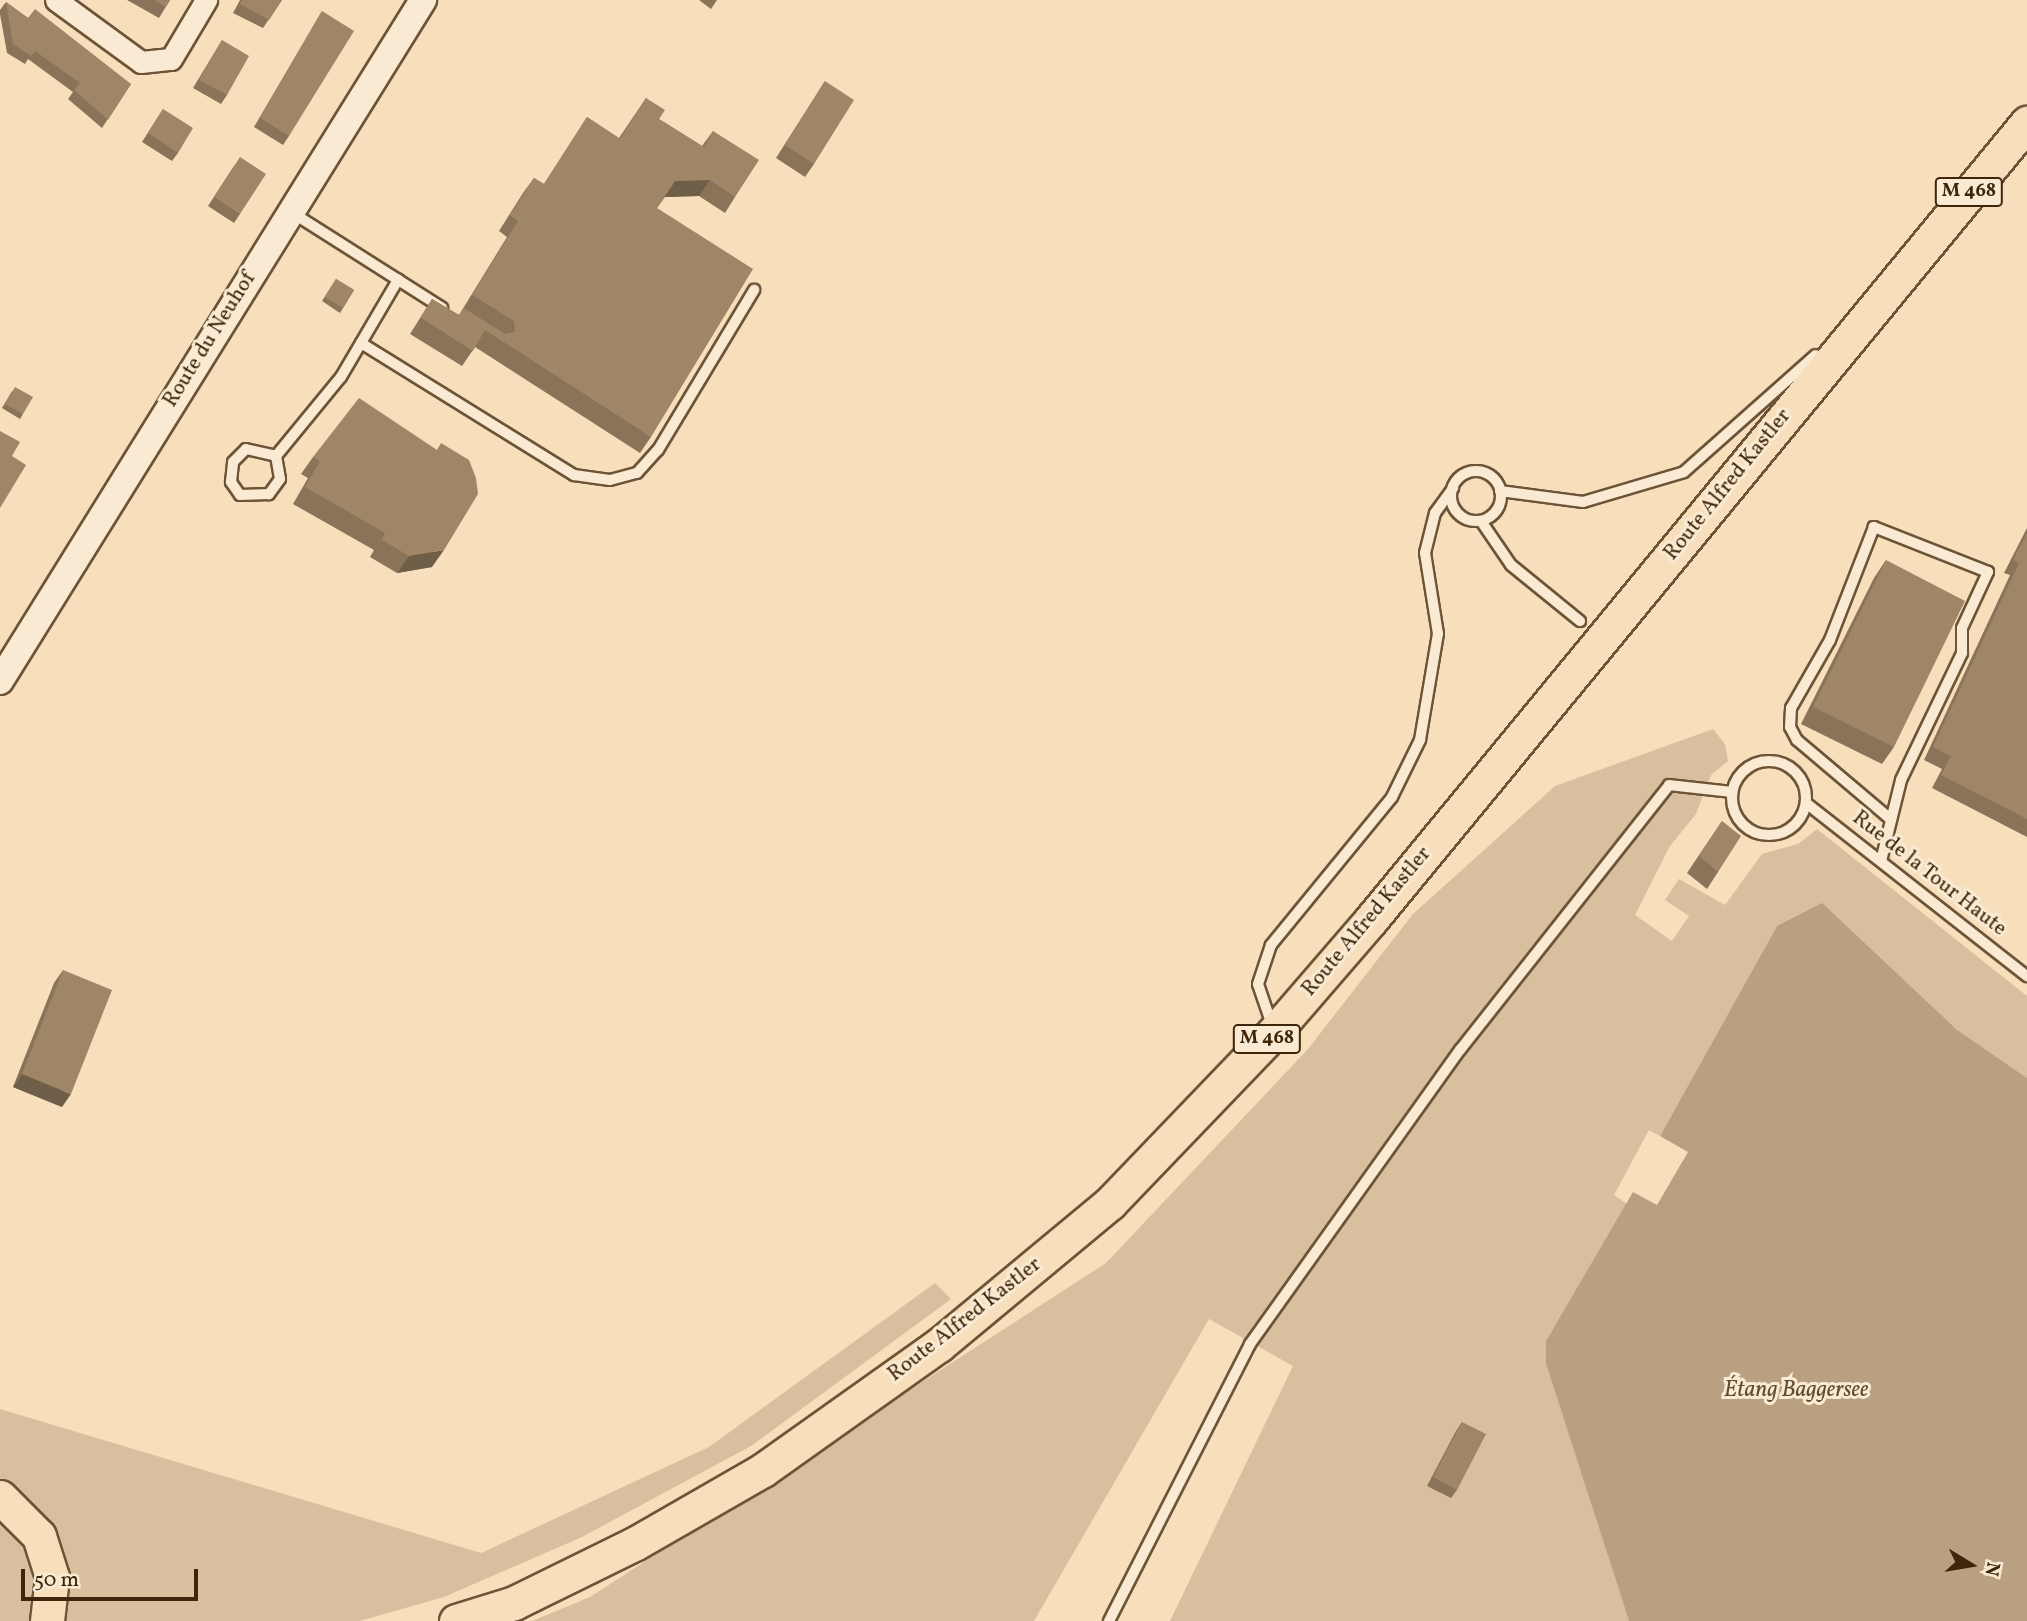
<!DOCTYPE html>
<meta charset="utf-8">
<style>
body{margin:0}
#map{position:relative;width:2027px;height:1621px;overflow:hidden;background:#f7dfbc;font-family:Vollkorn,serif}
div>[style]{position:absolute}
.green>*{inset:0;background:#d8c09e}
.water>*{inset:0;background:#b8a080}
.roads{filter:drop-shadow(2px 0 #6d5437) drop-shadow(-2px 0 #6d5437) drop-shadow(0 2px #6d5437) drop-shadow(0 -2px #6d5437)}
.service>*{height:10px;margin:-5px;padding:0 5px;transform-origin:5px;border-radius:5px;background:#faead3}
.service>.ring{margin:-5px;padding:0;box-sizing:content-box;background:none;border:10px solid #faead3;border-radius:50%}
.minor>*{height:21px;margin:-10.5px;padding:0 10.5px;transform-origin:10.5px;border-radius:10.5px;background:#faead3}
.tertiary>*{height:26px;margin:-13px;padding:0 13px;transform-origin:13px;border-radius:13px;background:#faead3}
.primary>*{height:33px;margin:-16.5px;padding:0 16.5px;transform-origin:16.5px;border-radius:16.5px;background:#f7dfbc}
.wall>*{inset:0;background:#897359}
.shaded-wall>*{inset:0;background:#6f5e48}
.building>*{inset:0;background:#9f8667}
span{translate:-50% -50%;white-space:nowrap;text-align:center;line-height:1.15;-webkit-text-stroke:6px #faead3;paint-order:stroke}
.shield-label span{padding:2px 5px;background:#faead3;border:2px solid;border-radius:5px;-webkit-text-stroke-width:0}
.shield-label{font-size:19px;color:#3f260b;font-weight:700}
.street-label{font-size:21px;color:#3f260b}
.water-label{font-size:23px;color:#634b2e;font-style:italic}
.north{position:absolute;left:1936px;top:1530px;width:70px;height:70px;-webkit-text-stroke:5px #faead3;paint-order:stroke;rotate:101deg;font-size:19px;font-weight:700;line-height:28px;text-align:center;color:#3f260b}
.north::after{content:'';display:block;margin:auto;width:24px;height:32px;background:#3f260b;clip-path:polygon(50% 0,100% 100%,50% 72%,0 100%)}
.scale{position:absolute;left:21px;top:1569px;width:177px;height:32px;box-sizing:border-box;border:4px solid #3f260b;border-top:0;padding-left:9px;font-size:21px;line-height:24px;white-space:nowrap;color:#3f260b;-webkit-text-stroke:5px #faead3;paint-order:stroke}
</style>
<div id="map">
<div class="green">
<i style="clip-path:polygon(1713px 729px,1725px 744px,1728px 761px,1711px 775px,1696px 814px,1670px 846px,1635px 915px,1672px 941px,1689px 916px,1665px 900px,1679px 879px,1725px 905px,1762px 854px,1798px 844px,1817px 829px,2027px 996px,2027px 1078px,1956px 1029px,1777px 926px,1660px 1136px,1649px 1130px,1614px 1195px,1627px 1204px,1546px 1341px,1546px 1364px,1629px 1621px,1170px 1621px,1293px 1366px,1209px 1319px,1034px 1621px,532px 1621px,590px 1597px,1106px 1263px,1308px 1049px,1413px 914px,1555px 786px)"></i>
<i style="clip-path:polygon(935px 1283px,951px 1299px,751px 1446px,582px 1537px,444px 1597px,360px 1621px,0 1621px,0 1409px,481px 1553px,709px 1447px)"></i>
</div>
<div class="water">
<i style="clip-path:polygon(1822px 903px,1956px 1029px,2027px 1078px,2027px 1621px,1629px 1621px,1546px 1364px,1546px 1341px,1633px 1192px,1657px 1205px,1688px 1152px,1660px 1136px,1777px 926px)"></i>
</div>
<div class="roads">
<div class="service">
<i style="left:291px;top:212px;width:179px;rotate:32.4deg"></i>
<i style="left:361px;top:343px;width:251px;rotate:31.8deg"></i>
<i style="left:574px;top:475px;width:36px;rotate:8deg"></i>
<i style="left:610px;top:480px;width:28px;rotate:-15deg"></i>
<i style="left:637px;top:473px;width:31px;rotate:-48deg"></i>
<i style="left:658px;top:450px;width:187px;rotate:-59deg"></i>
<i style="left:276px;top:456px;width:23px;rotate:80deg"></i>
<i style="left:280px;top:479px;width:19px;rotate:126deg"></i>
<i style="left:269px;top:494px;width:29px;rotate:178deg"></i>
<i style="left:240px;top:495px;width:16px;rotate:-125deg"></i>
<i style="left:231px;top:482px;width:20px;rotate:-84deg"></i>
<i style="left:233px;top:462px;width:18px;rotate:-45deg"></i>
<i style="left:246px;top:449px;width:31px;rotate:13deg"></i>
<i style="left:276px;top:456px;width:102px;rotate:-50.6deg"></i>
<i style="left:341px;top:377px;width:113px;rotate:-59.6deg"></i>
<i class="ring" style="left:1451px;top:471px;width:40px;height:40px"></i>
<i style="left:1500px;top:491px;width:84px;rotate:7.5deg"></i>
<i style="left:1583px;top:502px;width:105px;rotate:-16.5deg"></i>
<i style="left:1684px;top:472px;width:176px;rotate:-41.6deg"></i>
<i style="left:1481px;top:521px;width:53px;rotate:55.7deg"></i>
<i style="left:1511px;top:565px;width:89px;rotate:39.1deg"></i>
<i class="ring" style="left:1732px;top:761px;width:64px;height:64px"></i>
<i style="left:1806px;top:803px;width:281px;rotate:38.1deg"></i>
<i style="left:1881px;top:861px;width:83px;rotate:-76.1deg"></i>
<i style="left:1901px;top:780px;width:141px;rotate:-64.3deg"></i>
<i style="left:1962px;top:653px;width:25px;rotate:-90deg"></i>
<i style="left:1962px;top:628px;width:62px;rotate:-65.1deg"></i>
<i style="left:1988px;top:572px;width:123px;rotate:-158.5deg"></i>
<i style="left:1874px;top:527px;width:121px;rotate:111.3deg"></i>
<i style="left:1830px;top:640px;width:78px;rotate:119.8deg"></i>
<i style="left:1791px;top:708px;width:19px;rotate:93deg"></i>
<i style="left:1790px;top:727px;width:15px;rotate:62deg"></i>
<i style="left:1797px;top:740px;width:119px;rotate:40.2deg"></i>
<i style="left:1272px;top:1025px;width:43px;rotate:-108.9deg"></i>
<i style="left:1258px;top:984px;width:41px;rotate:-71.6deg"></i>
<i style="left:1271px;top:945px;width:191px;rotate:-50.7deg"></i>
<i style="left:1392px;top:797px;width:64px;rotate:-63.8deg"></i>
<i style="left:1420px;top:740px;width:108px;rotate:-80.4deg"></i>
<i style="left:1438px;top:634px;width:82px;rotate:-99.1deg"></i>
<i style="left:1425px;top:553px;width:41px;rotate:-76deg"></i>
<i style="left:1435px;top:513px;width:31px;rotate:-54deg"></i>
<i style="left:1109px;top:1621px;width:311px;rotate:-63deg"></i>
<i style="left:1250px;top:1344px;width:361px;rotate:-54.5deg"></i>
<i style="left:1460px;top:1050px;width:337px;rotate:-51.7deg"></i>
<i style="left:1669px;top:785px;width:63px;rotate:6.3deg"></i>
</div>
<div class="minor">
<i style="left:56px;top:0;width:105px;rotate:36.1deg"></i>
<i style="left:141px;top:62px;width:30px;rotate:-6deg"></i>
<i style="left:171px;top:59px;width:69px;rotate:-59.3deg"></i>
</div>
<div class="tertiary">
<i style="left:0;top:681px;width:802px;rotate:-58.15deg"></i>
</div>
<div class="primary">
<i style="left:0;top:1497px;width:55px;rotate:45deg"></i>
<i style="left:39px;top:1536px;width:43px;rotate:72.4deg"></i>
<i style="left:52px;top:1577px;width:44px;rotate:96.5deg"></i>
<i style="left:456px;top:1621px;width:61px;rotate:-17.2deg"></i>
<i style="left:514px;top:1603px;width:136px;rotate:-26.2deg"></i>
<i style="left:636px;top:1543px;width:146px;rotate:-29.9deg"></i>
<i style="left:763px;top:1470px;width:216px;rotate:-35.4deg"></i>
<i style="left:939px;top:1345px;width:222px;rotate:-39.7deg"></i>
<i style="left:1110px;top:1203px;width:238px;rotate:-46.2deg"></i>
<i style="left:1275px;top:1031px;width:145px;rotate:-49.2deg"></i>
<i style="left:1370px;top:921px;width:1034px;rotate:-50.54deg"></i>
</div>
</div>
<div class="wall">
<i style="clip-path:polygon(127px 0,170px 0,159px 18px)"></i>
<i style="clip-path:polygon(240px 0,282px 0,263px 28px,233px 13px)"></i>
<i style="clip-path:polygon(699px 0,717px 0,711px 9px)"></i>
<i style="clip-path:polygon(6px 2px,28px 18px,131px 84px,102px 128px,68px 99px,73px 92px,28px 59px,25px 64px,7px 53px,0 14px,0 10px)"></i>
<i style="clip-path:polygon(322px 11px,289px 136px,283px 145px,254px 127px)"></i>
<i style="clip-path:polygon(222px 40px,227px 95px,221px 104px,193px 88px)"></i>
<i style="clip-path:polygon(825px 81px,814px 164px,805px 177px,776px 158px)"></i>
<i style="clip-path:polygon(646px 98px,659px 119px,702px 146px,713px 131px,735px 197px,725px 213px,699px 196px,665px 197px,657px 208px,651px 437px,640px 453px,475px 347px,462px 366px,410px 334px,432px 299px,459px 315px,507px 237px,499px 231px,523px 193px,534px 178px,544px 184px,587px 117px,619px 138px)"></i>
<i style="clip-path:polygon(163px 109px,178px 153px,172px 161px,142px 142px)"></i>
<i style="clip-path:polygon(234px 166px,240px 214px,234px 223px,208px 206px)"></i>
<i style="clip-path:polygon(336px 279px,354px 290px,340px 313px,322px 301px)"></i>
<i style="clip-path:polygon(12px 391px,23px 414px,20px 419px,2px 408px)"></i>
<i style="clip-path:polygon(437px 450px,432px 567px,397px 573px,370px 557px,374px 550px,293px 504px,308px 478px,301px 474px,313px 457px)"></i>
<i style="clip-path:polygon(2027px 528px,2027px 837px,1932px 788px,1942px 769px,1924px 760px,2010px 575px,2004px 573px)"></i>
<i style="clip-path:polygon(1886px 560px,1894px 747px,1882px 764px,1801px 724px,1874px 578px)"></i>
<i style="clip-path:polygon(1722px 821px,1718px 872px,1707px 889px,1687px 873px)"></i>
<i style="clip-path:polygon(63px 970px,62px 1107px,13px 1087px,54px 983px)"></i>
<i style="clip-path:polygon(1462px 1422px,1457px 1490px,1451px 1498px,1427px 1486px,1456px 1431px)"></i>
</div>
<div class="shaded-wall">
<i style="clip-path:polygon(710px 180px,699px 196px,664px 197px,675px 181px)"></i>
<i style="clip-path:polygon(444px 550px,432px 567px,397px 573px,409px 556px)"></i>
<i style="clip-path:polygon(22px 1074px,71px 1094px,62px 1107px,13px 1087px)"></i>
</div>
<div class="building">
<i style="clip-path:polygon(154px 0,170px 0,166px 7px)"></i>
<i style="clip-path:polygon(242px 0,282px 0,269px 20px,240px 4px)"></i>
<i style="clip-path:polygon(6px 2px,28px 18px,35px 9px,131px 84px,108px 120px,74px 90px,80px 83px,35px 51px,31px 56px,13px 44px)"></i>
<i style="clip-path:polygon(322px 11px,354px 31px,289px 136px,260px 118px)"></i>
<i style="clip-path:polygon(222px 40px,249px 56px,227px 95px,199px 80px)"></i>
<i style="clip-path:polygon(825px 81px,854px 100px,814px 164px,785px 145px)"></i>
<i style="clip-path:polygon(646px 98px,665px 110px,659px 119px,704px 147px,713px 131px,759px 160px,735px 197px,710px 180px,675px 181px,657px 208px,753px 269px,651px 437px,485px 330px,473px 351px,421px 318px,432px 299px,459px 315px,464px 308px,505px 334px,515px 332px,514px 321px,472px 295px,518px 221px,510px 215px,534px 178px,544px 184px,587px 117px,620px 139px)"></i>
<i style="clip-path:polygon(163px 109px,193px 128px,178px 153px,148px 133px)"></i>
<i style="clip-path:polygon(240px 157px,266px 174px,240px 214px,214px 197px)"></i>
<i style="clip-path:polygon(336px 279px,354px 290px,343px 308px,325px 297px)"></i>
<i style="clip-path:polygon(15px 387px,33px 397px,23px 414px,5px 404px)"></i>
<i style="clip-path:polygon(359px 398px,437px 450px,441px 443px,469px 460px,476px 478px,478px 494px,444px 550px,409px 556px,382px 540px,385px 533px,305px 487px,320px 461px,313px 457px)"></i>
<i style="clip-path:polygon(0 431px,20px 442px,12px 456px,26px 465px,0 508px)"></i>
<i style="clip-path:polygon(2027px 533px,2027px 819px,1941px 775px,1951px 756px,1933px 747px,2019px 563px,2013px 560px)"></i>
<i style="clip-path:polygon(1886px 560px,1965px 601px,1894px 747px,1813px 707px)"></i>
<i style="clip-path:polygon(1722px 821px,1741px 836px,1718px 872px,1699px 856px)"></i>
<i style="clip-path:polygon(63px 970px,112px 990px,71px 1094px,22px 1074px)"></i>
<i style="clip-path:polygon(1462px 1422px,1486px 1434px,1457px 1490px,1433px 1477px)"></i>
</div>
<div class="shield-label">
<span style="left:1969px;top:192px">M 468</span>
<span style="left:1267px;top:1039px">M 468</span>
</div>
<div class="street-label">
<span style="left:210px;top:340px;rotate:-58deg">Route du Neuhof</span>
<span style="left:1728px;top:485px;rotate:-51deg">Route Alfred Kastler</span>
<span style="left:1929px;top:874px;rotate:38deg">Rue de la Tour Haute</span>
<span style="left:1367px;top:922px;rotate:-50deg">Route Alfred Kastler</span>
<span style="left:965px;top:1320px;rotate:-38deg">Route Alfred Kastler</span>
</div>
<div class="water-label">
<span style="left:1796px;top:1390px">Étang Baggersee</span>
</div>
<div class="north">N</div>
<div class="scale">50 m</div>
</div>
